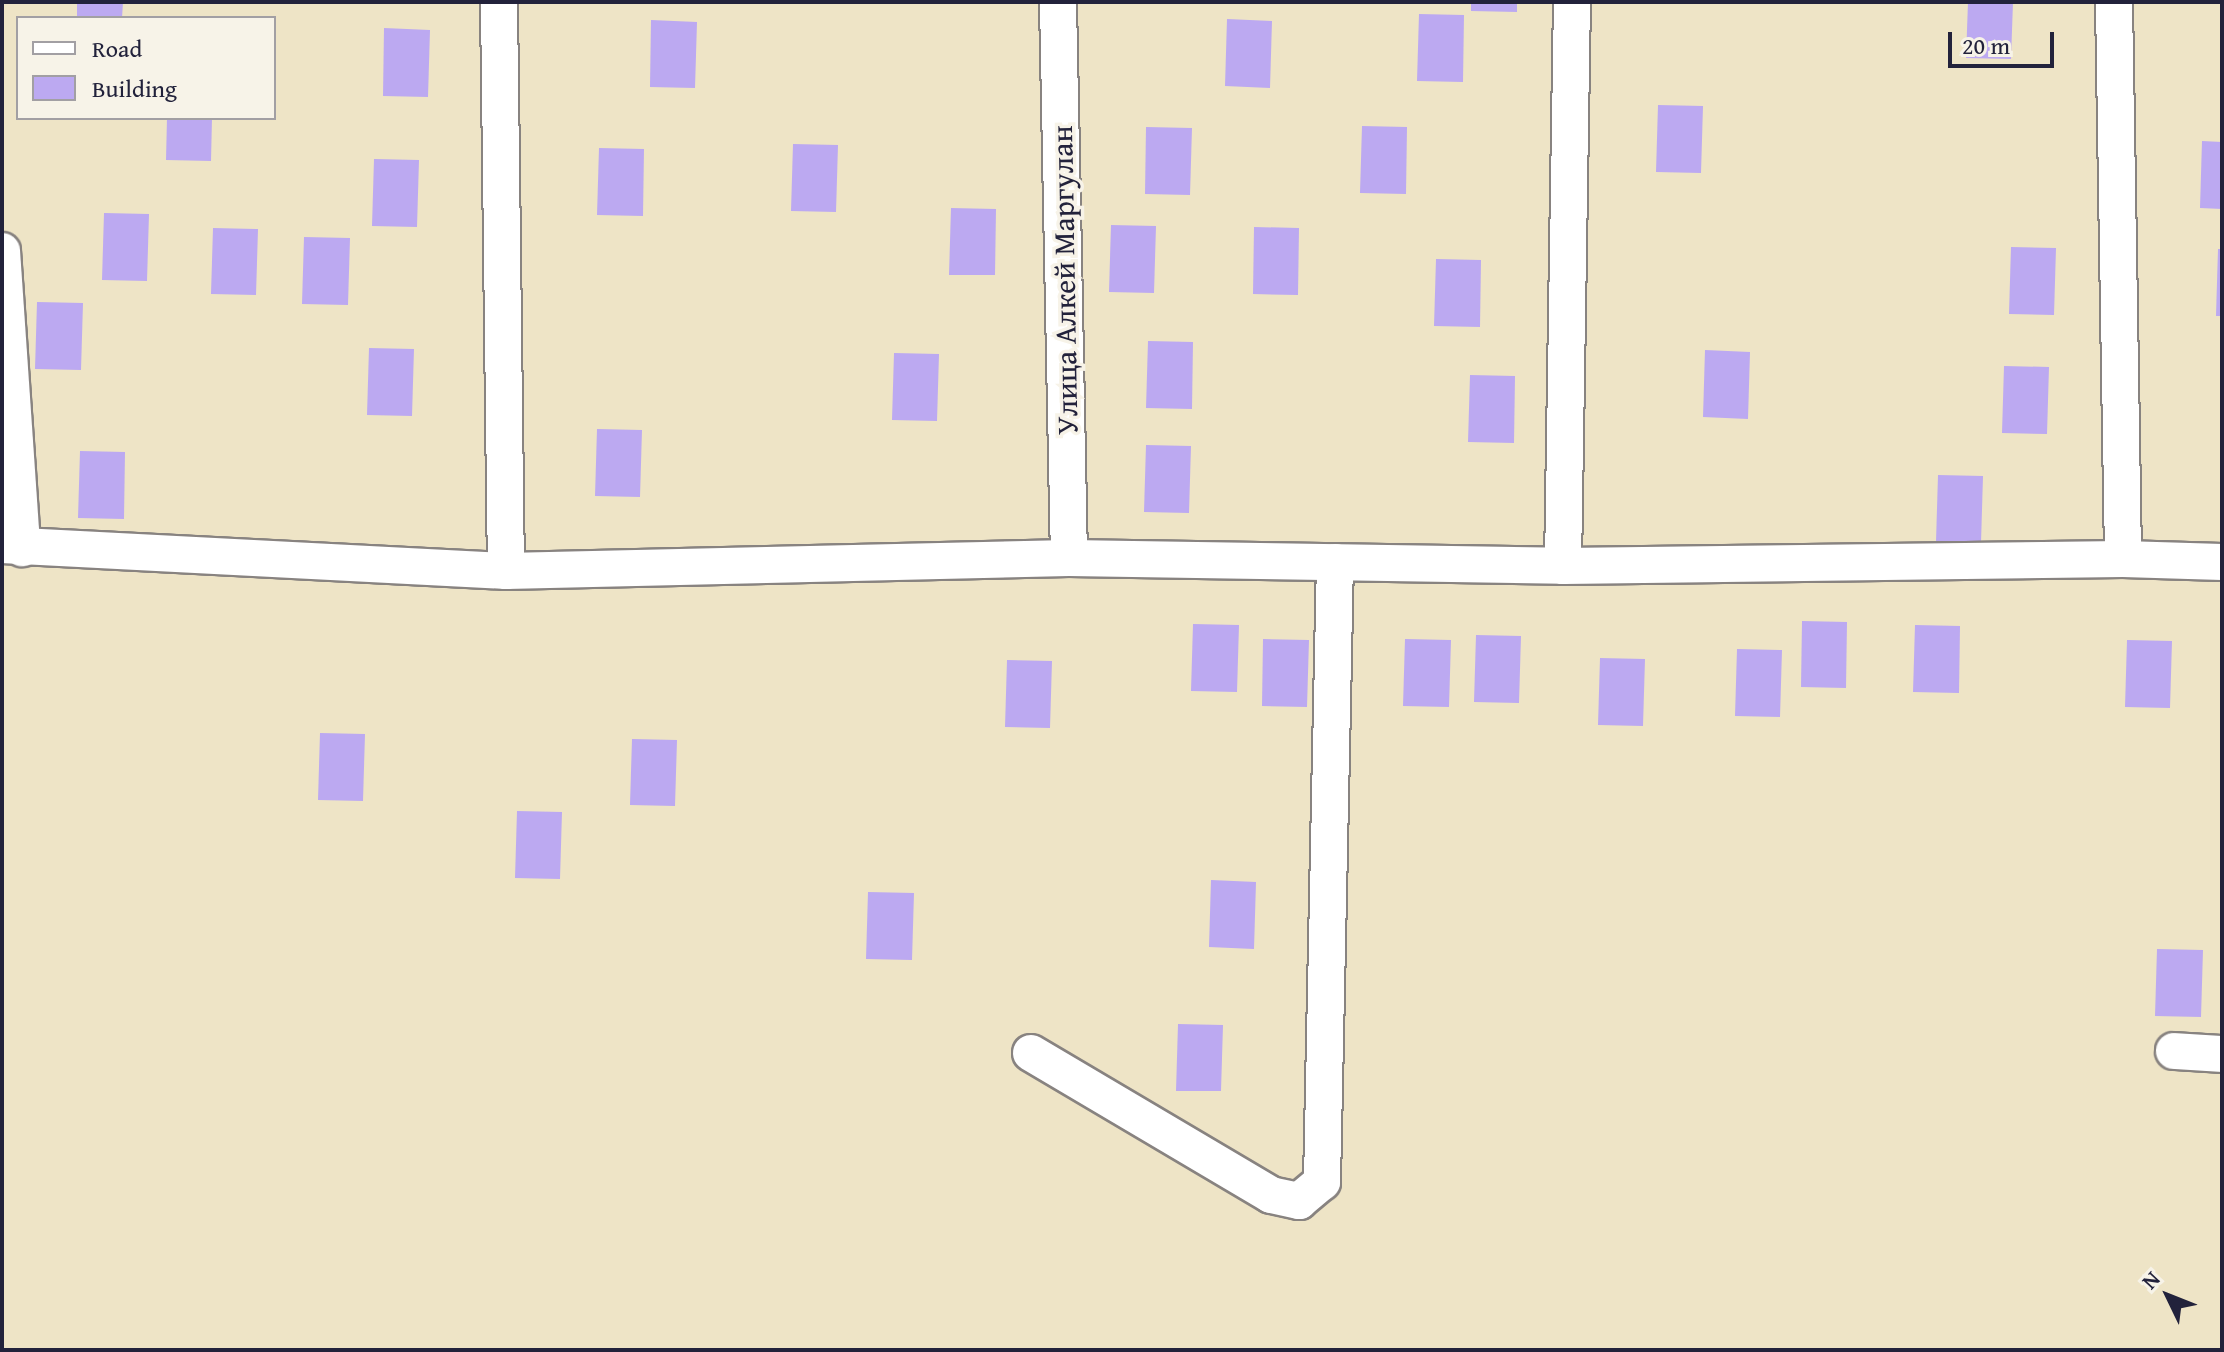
<!DOCTYPE html>
<meta charset="utf-8">
<style>
body{margin:0}
#map{position:relative;width:2224px;height:1352px;overflow:hidden;background:#eee4c6;font-family:"Gentium Book Plus",serif}
div>[style]{position:absolute}
.building>*{inset:0;background:#bca9f1}
.roads{filter:drop-shadow(2px 0 #888380) drop-shadow(-2px 0 #888380) drop-shadow(0 2px #888380) drop-shadow(0 -2px #888380)}
.street>*{height:36px;margin:-18px;padding:0 18px;transform-origin:18px;border-radius:18px;background:#fff}
span{translate:-50% -50%;white-space:nowrap;text-align:center;line-height:1.15;-webkit-text-stroke:7px #f7f3e8;paint-order:stroke}
.street-label{font-size:30px;color:#22223b}
.frame{position:absolute;inset:0;border:4px solid #22223b;pointer-events:none}
.legend{position:absolute;left:16px;top:16px;width:260px;height:104px;box-sizing:border-box;background:#f7f3e8;border:2px solid #a29fa3;margin:0;padding:10px 14px;list-style:none;font-size:24px;color:#22223b}
.legend li{display:flex;align-items:center;gap:16px;height:40px}
.legend b{width:40px;border:2px solid #a29fa3}
.north{position:absolute;left:2128px;top:1256px;width:80px;height:80px;-webkit-text-stroke:6px #f7f3e8;paint-order:stroke;rotate:313deg;font-size:22px;font-weight:700;line-height:32px;text-align:center;color:#22223b}
.north::after{content:'';display:block;margin:auto;width:28px;height:36px;background:#22223b;clip-path:polygon(50% 0,100% 100%,50% 72%,0 100%)}
.scale{position:absolute;left:1948px;top:32px;width:106px;height:36px;box-sizing:border-box;border:4px solid #22223b;border-top:0;padding-left:10px;font-size:24px;line-height:28px;white-space:nowrap;color:#22223b;-webkit-text-stroke:6px #f7f3e8;paint-order:stroke}
</style>
<div id="map">
<div class="building">
<i style="clip-path:polygon(77px 2px,123px 2px,122px 18px,77px 18px)"></i>
<i style="clip-path:polygon(1471px 2px,1517px 2px,1517px 12px,1471px 11px)"></i>
<i style="clip-path:polygon(1968px 2px,2013px 2px,2011px 59px,1966px 58px)"></i>
<i style="clip-path:polygon(1419px 14px,1464px 15px,1463px 82px,1417px 81px)"></i>
<i style="clip-path:polygon(1227px 19px,1272px 21px,1270px 88px,1225px 86px)"></i>
<i style="clip-path:polygon(651px 20px,697px 22px,695px 88px,650px 87px)"></i>
<i style="clip-path:polygon(384px 28px,430px 30px,428px 97px,383px 96px)"></i>
<i style="clip-path:polygon(1658px 105px,1703px 106px,1701px 173px,1656px 172px)"></i>
<i style="clip-path:polygon(167px 118px,212px 118px,211px 161px,166px 160px)"></i>
<i style="clip-path:polygon(1362px 126px,1407px 127px,1406px 194px,1360px 193px)"></i>
<i style="clip-path:polygon(1146px 127px,1192px 128px,1190px 195px,1145px 194px)"></i>
<i style="clip-path:polygon(2202px 141px,2222px 142px,2222px 209px,2200px 208px)"></i>
<i style="clip-path:polygon(793px 144px,838px 145px,836px 212px,791px 211px)"></i>
<i style="clip-path:polygon(599px 148px,644px 149px,643px 216px,597px 215px)"></i>
<i style="clip-path:polygon(374px 159px,419px 160px,417px 227px,372px 226px)"></i>
<i style="clip-path:polygon(951px 208px,996px 209px,995px 275px,949px 275px)"></i>
<i style="clip-path:polygon(104px 213px,149px 214px,147px 281px,102px 280px)"></i>
<i style="clip-path:polygon(1111px 225px,1156px 226px,1154px 293px,1109px 292px)"></i>
<i style="clip-path:polygon(1254px 227px,1299px 228px,1298px 295px,1253px 294px)"></i>
<i style="clip-path:polygon(213px 228px,258px 229px,256px 295px,211px 294px)"></i>
<i style="clip-path:polygon(304px 237px,350px 238px,348px 305px,302px 304px)"></i>
<i style="clip-path:polygon(2011px 247px,2056px 248px,2054px 315px,2009px 314px)"></i>
<i style="clip-path:polygon(2218px 249px,2222px 249px,2222px 316px,2216px 316px)"></i>
<i style="clip-path:polygon(1436px 259px,1481px 260px,1480px 327px,1434px 326px)"></i>
<i style="clip-path:polygon(37px 302px,83px 303px,81px 370px,35px 369px)"></i>
<i style="clip-path:polygon(1148px 341px,1193px 342px,1192px 409px,1146px 408px)"></i>
<i style="clip-path:polygon(369px 348px,414px 349px,412px 416px,367px 415px)"></i>
<i style="clip-path:polygon(1705px 350px,1750px 352px,1748px 419px,1703px 417px)"></i>
<i style="clip-path:polygon(894px 353px,939px 354px,937px 421px,892px 420px)"></i>
<i style="clip-path:polygon(2004px 366px,2049px 367px,2047px 434px,2002px 433px)"></i>
<i style="clip-path:polygon(1470px 375px,1515px 376px,1514px 443px,1468px 442px)"></i>
<i style="clip-path:polygon(597px 429px,642px 430px,640px 497px,595px 496px)"></i>
<i style="clip-path:polygon(1146px 445px,1191px 446px,1189px 513px,1144px 512px)"></i>
<i style="clip-path:polygon(80px 451px,125px 452px,124px 519px,78px 518px)"></i>
<i style="clip-path:polygon(1938px 475px,1983px 476px,1981px 543px,1936px 542px)"></i>
<i style="clip-path:polygon(1802px 621px,1847px 622px,1846px 688px,1801px 687px)"></i>
<i style="clip-path:polygon(1193px 624px,1239px 625px,1237px 692px,1191px 691px)"></i>
<i style="clip-path:polygon(1915px 625px,1960px 626px,1959px 693px,1913px 692px)"></i>
<i style="clip-path:polygon(1476px 635px,1521px 636px,1519px 703px,1474px 702px)"></i>
<i style="clip-path:polygon(1263px 639px,1309px 640px,1307px 707px,1262px 706px)"></i>
<i style="clip-path:polygon(1405px 639px,1451px 640px,1449px 707px,1403px 706px)"></i>
<i style="clip-path:polygon(2127px 640px,2172px 641px,2170px 708px,2125px 707px)"></i>
<i style="clip-path:polygon(1737px 649px,1782px 650px,1780px 717px,1735px 716px)"></i>
<i style="clip-path:polygon(1600px 658px,1645px 659px,1643px 726px,1598px 725px)"></i>
<i style="clip-path:polygon(1007px 660px,1052px 661px,1050px 728px,1005px 727px)"></i>
<i style="clip-path:polygon(320px 733px,365px 734px,363px 801px,318px 800px)"></i>
<i style="clip-path:polygon(632px 739px,677px 740px,675px 806px,630px 805px)"></i>
<i style="clip-path:polygon(517px 811px,562px 812px,560px 879px,515px 878px)"></i>
<i style="clip-path:polygon(1211px 880px,1256px 882px,1254px 949px,1209px 947px)"></i>
<i style="clip-path:polygon(868px 892px,914px 893px,912px 960px,866px 959px)"></i>
<i style="clip-path:polygon(2157px 949px,2203px 950px,2201px 1017px,2155px 1016px)"></i>
<i style="clip-path:polygon(1178px 1024px,1223px 1025px,1221px 1091px,1176px 1091px)"></i>
</div>
<div class="roads">
<div class="street">
<i style="left:499px;top:2px;width:569px;rotate:89.3deg"></i>
<i style="left:1058px;top:2px;width:556px;rotate:88.87deg"></i>
<i style="left:2114px;top:2px;width:557px;rotate:89.07deg"></i>
<i style="left:2px;top:251px;width:298px;rotate:86.1deg"></i>
<i style="left:2px;top:545px;width:505px;rotate:2.95deg"></i>
<i style="left:506px;top:571px;width:563px;rotate:-1.32deg"></i>
<i style="left:1069px;top:558px;width:494px;rotate:0.9deg"></i>
<i style="left:1563px;top:566px;width:560px;rotate:-0.72deg"></i>
<i style="left:2123px;top:559px;width:99px;rotate:1.7deg"></i>
<i style="left:1563px;top:566px;width:564px;rotate:-89.09deg"></i>
<i style="left:2174px;top:1051px;width:48px;rotate:3.6deg"></i>
<i style="left:1031px;top:1053px;width:279px;rotate:30.6deg"></i>
<i style="left:1271px;top:1195px;width:29px;rotate:12deg"></i>
<i style="left:1299px;top:1201px;width:30px;rotate:-40deg"></i>
<i style="left:1322px;top:1182px;width:620px;rotate:-88.8deg"></i>
</div>
</div>
<div class="street-label">
<span style="left:1064px;top:280px;rotate:-91deg">Улица Алкей Маргулан</span>
</div>
<div class="frame"></div>
<ul class="legend">
<li><b style="height:10px;background:#fff"></b>Road</li>
<li><b style="height:22px;background:#bca9f1"></b>Building</li>
</ul>
<div class="north">N</div>
<div class="scale">20 m</div>
</div>
